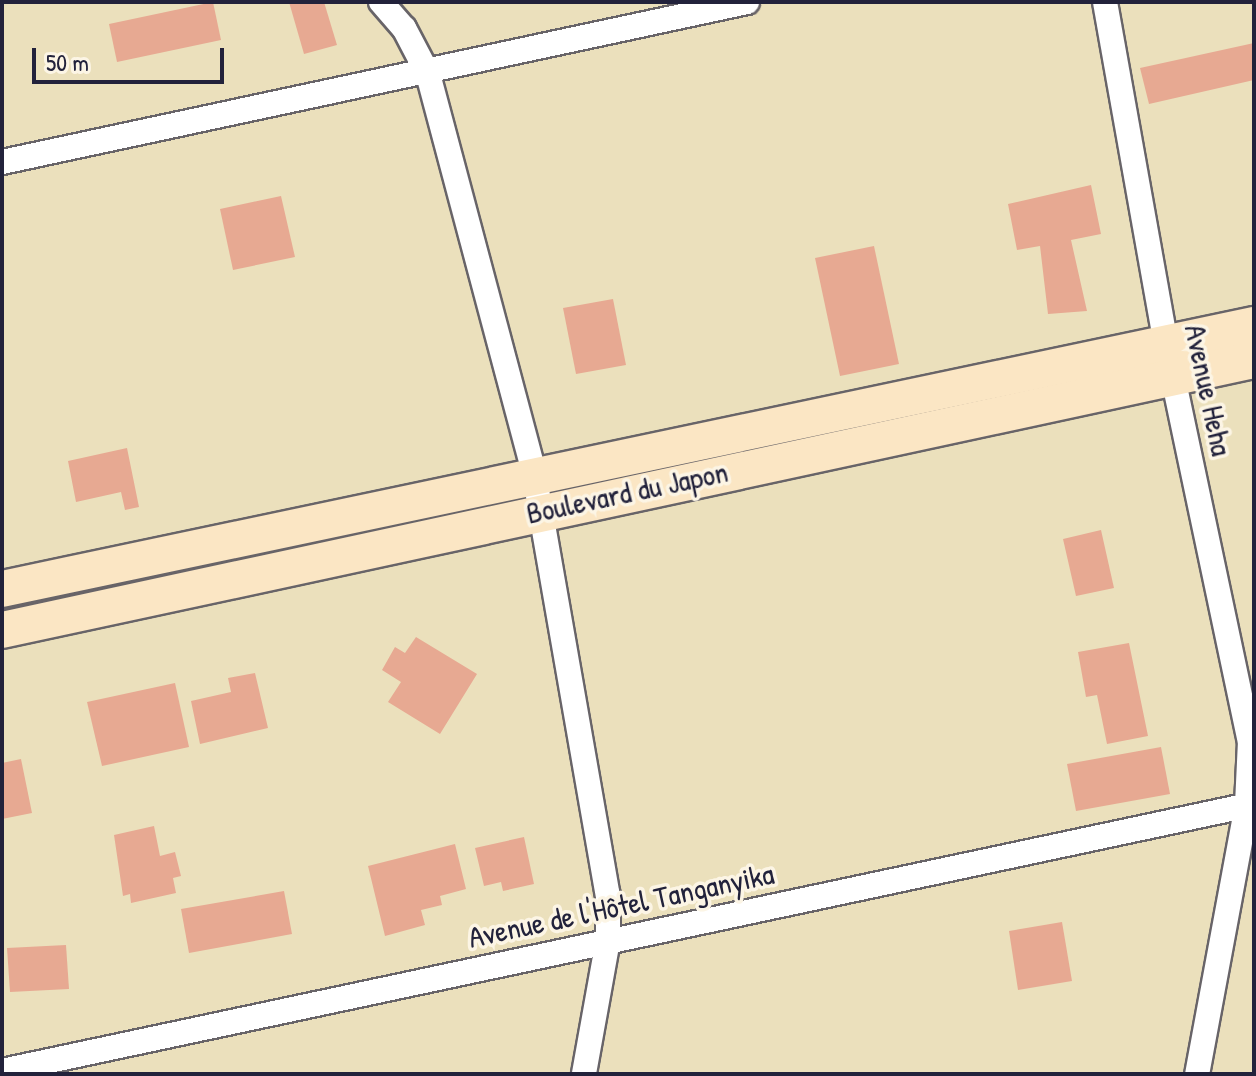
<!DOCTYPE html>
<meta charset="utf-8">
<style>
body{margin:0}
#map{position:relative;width:1256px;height:1076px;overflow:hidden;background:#ebe0bc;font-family:"Patrick Hand",sans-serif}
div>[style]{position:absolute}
.building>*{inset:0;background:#e7a992}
.roads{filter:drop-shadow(2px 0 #686468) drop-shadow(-2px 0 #686468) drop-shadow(0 2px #686468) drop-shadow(0 -2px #686468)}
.minor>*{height:24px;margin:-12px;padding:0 12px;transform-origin:12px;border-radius:12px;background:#fff}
.secondary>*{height:36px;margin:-18px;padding:0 18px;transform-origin:18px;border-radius:18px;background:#fbe6c4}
span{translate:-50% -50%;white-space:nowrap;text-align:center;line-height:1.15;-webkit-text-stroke:7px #fcf5e5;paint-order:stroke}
.street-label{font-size:30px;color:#22223b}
.frame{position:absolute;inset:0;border:4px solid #22223b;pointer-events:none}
.scale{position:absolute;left:32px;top:48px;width:192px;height:36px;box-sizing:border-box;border:4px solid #22223b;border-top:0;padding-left:10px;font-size:24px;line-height:28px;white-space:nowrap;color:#22223b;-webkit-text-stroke:6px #fcf5e5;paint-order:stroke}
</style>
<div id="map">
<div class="building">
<i style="clip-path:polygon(213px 2px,221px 40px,117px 62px,109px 24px)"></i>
<i style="clip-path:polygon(289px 2px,324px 2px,337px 45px,304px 54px)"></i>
<i style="clip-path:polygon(1254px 43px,1254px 80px,1149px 104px,1140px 68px)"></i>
<i style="clip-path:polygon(1091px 185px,1101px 234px,1071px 240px,1087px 311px,1048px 314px,1040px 246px,1017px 250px,1008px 204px)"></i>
<i style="clip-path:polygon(281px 196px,295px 257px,233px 270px,220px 209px)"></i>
<i style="clip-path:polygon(874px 246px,899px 364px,840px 376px,815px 258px)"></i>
<i style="clip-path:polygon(613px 299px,626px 365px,576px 374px,563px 308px)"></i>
<i style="clip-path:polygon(127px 448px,139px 507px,125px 510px,121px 492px,76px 502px,68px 461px)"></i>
<i style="clip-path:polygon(1101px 530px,1114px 588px,1076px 596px,1063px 539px)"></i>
<i style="clip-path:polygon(416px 637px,477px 674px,440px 734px,388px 702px,401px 682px,382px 670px,395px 647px,405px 653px)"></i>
<i style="clip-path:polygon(1129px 643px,1148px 736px,1107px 744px,1097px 695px,1086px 697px,1078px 652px)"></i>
<i style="clip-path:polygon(255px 673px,268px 728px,200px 744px,191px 701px,231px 692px,228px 678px)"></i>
<i style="clip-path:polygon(175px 683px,189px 747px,102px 766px,87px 702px)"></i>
<i style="clip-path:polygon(1161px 747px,1170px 794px,1076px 811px,1067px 764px)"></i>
<i style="clip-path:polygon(21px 759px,32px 813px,2px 819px,2px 763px)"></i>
<i style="clip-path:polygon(154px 826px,160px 856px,175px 852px,181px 876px,173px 878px,176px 893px,131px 903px,130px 894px,123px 896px,114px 835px)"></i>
<i style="clip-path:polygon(524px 837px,534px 884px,503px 891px,501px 882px,484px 886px,475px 848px)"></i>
<i style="clip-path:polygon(455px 844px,466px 889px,440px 896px,442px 905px,421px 910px,425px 925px,385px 936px,368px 866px)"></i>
<i style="clip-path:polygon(284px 891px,292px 934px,189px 953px,181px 909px)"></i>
<i style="clip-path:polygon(1062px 922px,1072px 981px,1018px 990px,1009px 931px)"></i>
<i style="clip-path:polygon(66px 945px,69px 989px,10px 992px,7px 948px)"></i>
</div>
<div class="roads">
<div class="minor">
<i style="left:381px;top:2px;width:35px;rotate:49deg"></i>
<i style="left:404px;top:28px;width:52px;rotate:62.4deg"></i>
<i style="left:428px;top:74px;width:413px;rotate:75.1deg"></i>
<i style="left:534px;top:473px;width:428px;rotate:80.1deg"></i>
<i style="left:608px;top:895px;width:45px;rotate:90deg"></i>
<i style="left:608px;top:940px;width:136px;rotate:100.2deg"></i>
<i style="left:1105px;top:2px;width:347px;rotate:79.9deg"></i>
<i style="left:1166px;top:344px;width:406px;rotate:78.1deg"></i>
<i style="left:1250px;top:741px;width:64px;rotate:92.7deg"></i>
<i style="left:1247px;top:805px;width:274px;rotate:100.5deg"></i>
<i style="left:2px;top:162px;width:762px;rotate:-12.12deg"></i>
<i style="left:2px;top:1071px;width:1280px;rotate:-12.04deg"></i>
</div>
<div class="secondary">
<i style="left:2px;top:589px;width:1280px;rotate:-11.91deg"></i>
<i style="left:2px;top:630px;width:1281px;rotate:-12.17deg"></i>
</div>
</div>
<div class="street-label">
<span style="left:1209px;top:390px;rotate:78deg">Avenue Heha</span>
<span style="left:627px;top:492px;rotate:-12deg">Boulevard du Japon</span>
<span style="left:621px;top:905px;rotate:-12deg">Avenue de l'Hôtel Tanganyika</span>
</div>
<div class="frame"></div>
<div class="scale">50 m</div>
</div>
